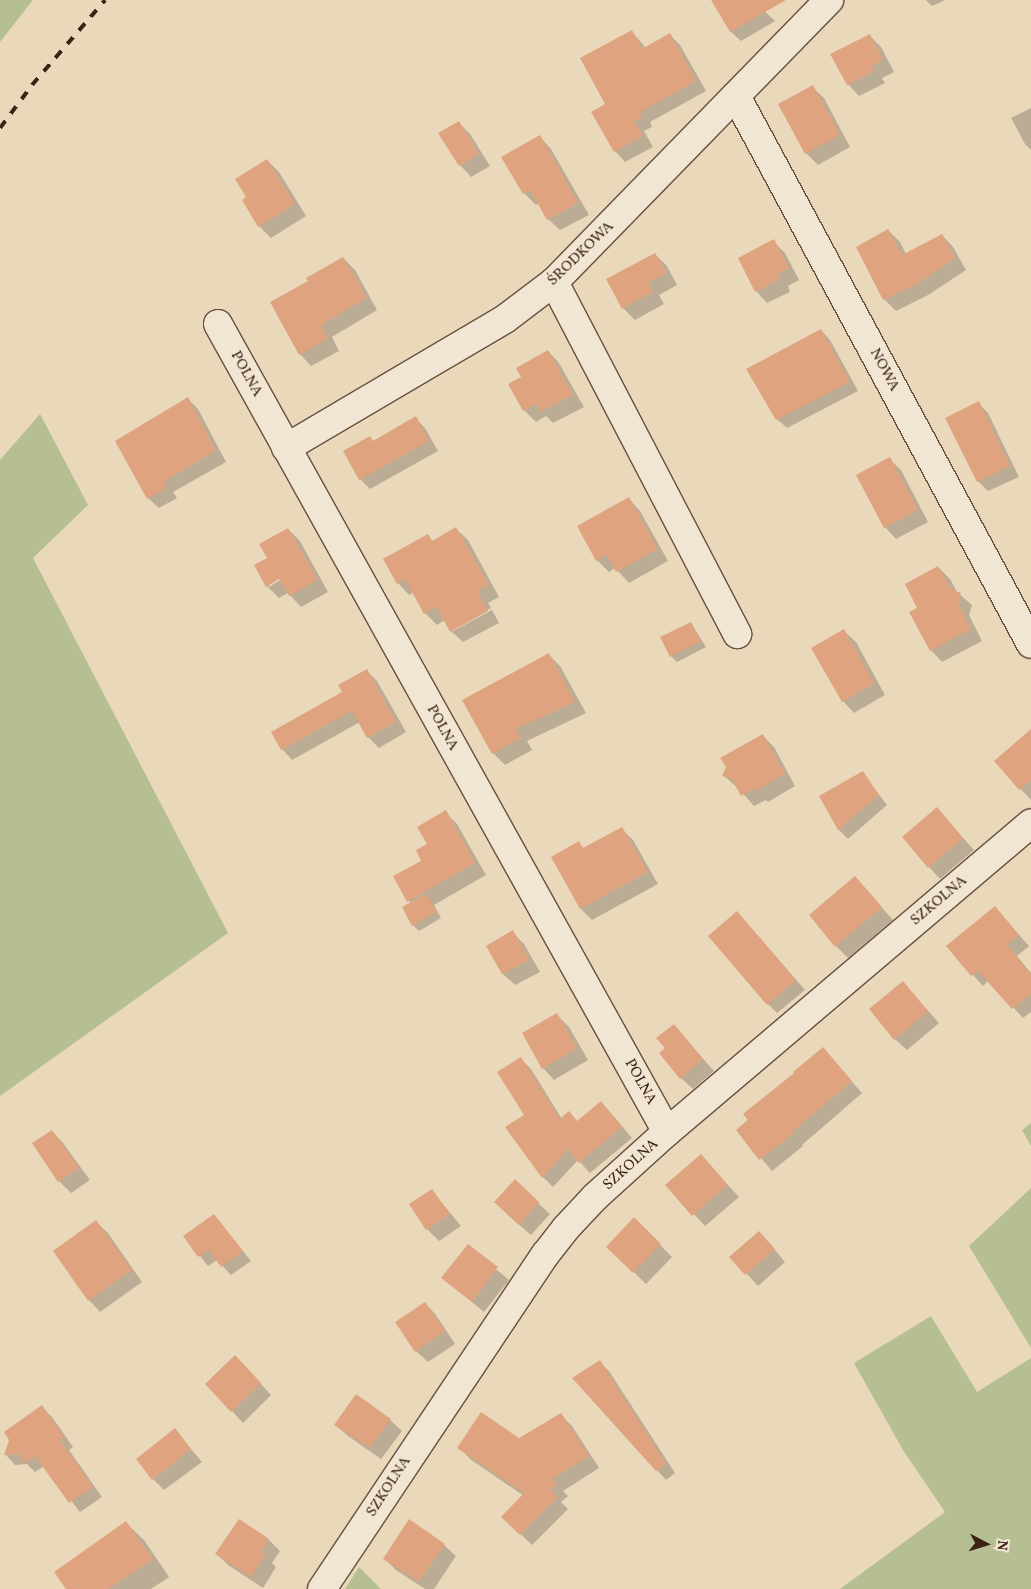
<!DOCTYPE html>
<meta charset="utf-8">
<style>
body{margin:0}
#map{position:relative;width:1031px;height:1589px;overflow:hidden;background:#ead8bb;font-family:Vollkorn,serif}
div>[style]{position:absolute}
.green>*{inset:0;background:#b6bf91}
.shadow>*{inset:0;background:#0003}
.building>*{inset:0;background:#dfa47f}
.roads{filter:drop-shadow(1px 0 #684f40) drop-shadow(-1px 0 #684f40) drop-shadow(0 1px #684f40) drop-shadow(0 -1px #684f40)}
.minor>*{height:28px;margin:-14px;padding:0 14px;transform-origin:14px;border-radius:14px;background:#f1e6d3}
.rail>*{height:4px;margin-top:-2px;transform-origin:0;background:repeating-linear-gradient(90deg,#3c2117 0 9px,transparent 0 18px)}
span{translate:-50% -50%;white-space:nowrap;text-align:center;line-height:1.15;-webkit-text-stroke:4.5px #f1e6d3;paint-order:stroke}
.street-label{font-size:15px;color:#3c2117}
.north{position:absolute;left:961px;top:1519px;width:50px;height:50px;-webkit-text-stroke:4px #f1e6d3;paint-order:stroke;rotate:95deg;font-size:14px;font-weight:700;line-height:20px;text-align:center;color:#3c2117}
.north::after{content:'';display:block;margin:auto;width:18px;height:22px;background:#3c2117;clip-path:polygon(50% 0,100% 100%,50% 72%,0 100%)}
</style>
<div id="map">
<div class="green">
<i style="clip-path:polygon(0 0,33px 0,0 42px)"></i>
<i style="clip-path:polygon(40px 414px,88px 505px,33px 558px,228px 933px,0 1096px,0 460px)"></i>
<i style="clip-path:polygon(1031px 1123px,1031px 1146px,1022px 1130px)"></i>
<i style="clip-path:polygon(1031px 1188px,1031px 1348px,969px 1246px)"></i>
<i style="clip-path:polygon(931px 1316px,977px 1392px,1031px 1358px,1031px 1589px,840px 1589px,945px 1512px,903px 1450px,854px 1363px)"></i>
<i style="clip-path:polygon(359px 1567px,381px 1589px,345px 1589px)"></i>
</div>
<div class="shadow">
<i style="clip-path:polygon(725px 0,772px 0,760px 7px,775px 21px,741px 41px,731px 32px,716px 5px)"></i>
<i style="clip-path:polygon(926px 0,945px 0,932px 6px)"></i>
<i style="clip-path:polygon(632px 32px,646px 48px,670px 35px,680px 45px,706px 91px,650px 122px,652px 127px,644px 131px,653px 147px,625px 162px,615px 151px,607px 104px)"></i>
<i style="clip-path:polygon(870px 36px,881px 47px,894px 72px,882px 78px,885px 83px,859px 96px,848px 84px)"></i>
<i style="clip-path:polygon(812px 87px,824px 98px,850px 147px,818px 165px,806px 153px)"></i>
<i style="clip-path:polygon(1031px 108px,1031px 150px,1025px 144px,1011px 118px)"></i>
<i style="clip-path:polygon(458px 122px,470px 134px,490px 166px,471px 177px,460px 165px)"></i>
<i style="clip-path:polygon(540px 137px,551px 149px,589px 215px,560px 230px,548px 219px,539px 203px,536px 205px,524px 193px)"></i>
<i style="clip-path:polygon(267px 160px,279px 172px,306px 216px,271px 238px,259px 226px,244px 200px,248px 198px)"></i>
<i style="clip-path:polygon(888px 230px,900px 242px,906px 254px,942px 235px,953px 247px,966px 270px,928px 295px,896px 311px,884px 299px)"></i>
<i style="clip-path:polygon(773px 241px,785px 253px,799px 280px,788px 286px,790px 292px,767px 303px,756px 291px)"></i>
<i style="clip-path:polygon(655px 254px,667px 266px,677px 285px,659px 295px,664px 304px,635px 320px,623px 308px)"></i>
<i style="clip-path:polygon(343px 258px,355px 270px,377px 310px,332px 337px,339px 351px,311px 366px,300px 354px,310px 281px)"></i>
<i style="clip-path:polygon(821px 330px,830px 340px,858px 391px,787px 428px,777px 419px)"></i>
<i style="clip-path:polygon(548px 351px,559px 363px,584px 407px,553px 423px,546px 416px,536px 422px,524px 410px,522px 377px)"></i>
<i style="clip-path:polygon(188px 399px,198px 409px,226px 462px,173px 492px,177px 498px,159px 508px,148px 498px)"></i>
<i style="clip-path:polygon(978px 403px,988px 413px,1019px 477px,988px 491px,978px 481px)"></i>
<i style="clip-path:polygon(415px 418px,425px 428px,438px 451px,370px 489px,360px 479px,374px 442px)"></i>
<i style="clip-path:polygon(889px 459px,901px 470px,928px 522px,896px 539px,885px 527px)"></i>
<i style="clip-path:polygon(629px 499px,640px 511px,668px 561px,629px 583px,615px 568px,609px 572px,597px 560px)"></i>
<i style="clip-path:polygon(evenodd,288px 529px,300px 541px,328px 592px,301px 607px,288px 593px,279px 598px,267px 586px,269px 559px,288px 529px,284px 575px,285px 577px,269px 587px,269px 584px,284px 575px)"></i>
<i style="clip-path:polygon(456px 529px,468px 540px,499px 597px,488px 603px,491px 608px,453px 628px,453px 631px,492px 610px,499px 623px,463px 642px,451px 631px,445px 620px,437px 625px,425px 613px,414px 592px,409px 595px,398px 583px,428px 536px,434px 542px)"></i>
<i style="clip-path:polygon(938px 567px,950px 579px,957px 592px,972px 605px,969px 615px,982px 641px,942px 662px,931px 650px)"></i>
<i style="clip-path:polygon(691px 623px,706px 647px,677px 662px,671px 656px)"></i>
<i style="clip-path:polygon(844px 631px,856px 642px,885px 695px,854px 713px,843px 701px)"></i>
<i style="clip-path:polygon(549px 655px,560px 666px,586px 713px,527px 741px,532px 750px,505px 765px,493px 753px)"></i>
<i style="clip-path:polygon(367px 671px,377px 681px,406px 732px,379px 748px,368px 737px,360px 722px,292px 760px,282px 749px)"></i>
<i style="clip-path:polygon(763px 736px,774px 747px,795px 786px,768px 802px,766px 800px,754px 806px,739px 789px,724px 776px)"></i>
<i style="clip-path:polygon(1031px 745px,1031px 800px,995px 761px)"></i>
<i style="clip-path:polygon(862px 773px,887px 805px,848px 839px,839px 830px,820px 797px)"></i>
<i style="clip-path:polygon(937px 809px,974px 850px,940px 879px,929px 867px)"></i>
<i style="clip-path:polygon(445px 812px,457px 824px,486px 875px,434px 905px,441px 918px,419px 931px,413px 925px,411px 904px,395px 877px,423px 861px,428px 844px)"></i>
<i style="clip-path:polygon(622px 829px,633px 840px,658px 884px,592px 920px,581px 909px,579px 843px,584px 849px)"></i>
<i style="clip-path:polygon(855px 878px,893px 920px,848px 958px,836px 946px)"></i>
<i style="clip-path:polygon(995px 908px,1029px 946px,1017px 956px,1031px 973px,1031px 1012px,1023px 1018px,989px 980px,983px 986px,948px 947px)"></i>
<i style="clip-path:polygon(746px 922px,805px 990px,777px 1013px,768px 1004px)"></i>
<i style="clip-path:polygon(512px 932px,524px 944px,540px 972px,515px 985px,503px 974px,487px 946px)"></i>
<i style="clip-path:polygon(903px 983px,939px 1023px,907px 1050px,895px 1039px)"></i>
<i style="clip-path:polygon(557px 1015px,569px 1027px,588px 1060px,554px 1080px,543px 1068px)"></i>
<i style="clip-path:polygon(674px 1026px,714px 1071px,693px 1089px,681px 1078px,667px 1048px)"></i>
<i style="clip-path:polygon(823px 1049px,862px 1093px,802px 1145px,803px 1146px,772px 1171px,737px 1130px)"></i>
<i style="clip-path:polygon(521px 1059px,531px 1069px,562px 1119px,578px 1122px,611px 1113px,632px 1138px,590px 1173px,578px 1160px,553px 1187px,543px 1177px,507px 1127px,525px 1115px)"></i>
<i style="clip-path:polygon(52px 1131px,63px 1143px,90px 1180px,71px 1193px,59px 1181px,34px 1144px)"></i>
<i style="clip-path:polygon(701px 1156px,739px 1197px,705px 1226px,667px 1185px)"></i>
<i style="clip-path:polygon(432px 1191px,461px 1226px,439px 1241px,427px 1229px,411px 1205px)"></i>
<i style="clip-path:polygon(538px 1203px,550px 1214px,531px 1235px,507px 1214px)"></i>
<i style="clip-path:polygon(214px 1215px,251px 1261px,231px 1275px,217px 1260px,208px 1266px,185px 1237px)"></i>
<i style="clip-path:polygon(634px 1219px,672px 1257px,646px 1284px,608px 1247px)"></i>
<i style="clip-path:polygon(96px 1222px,108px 1233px,142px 1282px,100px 1312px,89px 1300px)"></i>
<i style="clip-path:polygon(770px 1244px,785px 1262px,758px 1286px,731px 1257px)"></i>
<i style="clip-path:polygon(468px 1246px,509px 1280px,484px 1312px,443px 1278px)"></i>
<i style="clip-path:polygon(425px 1303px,436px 1315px,455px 1344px,428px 1362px,416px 1351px)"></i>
<i style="clip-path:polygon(599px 1362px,609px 1371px,675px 1473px,666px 1480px,574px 1378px)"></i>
<i style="clip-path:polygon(247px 1369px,271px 1395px,243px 1423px,232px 1411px)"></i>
<i style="clip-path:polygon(42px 1407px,52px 1417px,73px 1447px,69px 1450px,102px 1497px,80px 1512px,44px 1466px,35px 1472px,27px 1464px,15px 1465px,6px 1455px,10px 1439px)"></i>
<i style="clip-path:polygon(560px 1414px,572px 1426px,599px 1468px,563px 1491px,568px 1496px,561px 1502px,568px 1509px,532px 1545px,503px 1517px,524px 1496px,470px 1459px,459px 1447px,519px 1440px)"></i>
<i style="clip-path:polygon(390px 1420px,402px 1431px,381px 1459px,348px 1436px,336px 1425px)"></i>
<i style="clip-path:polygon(175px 1430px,202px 1462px,164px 1490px,153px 1479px)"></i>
<i style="clip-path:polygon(126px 1523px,144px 1540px,169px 1577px,151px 1589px,67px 1589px)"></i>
<i style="clip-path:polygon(269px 1540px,280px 1551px,272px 1563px,276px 1567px,263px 1588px,228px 1565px,217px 1554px)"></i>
<i style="clip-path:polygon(444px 1545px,456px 1556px,434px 1589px,425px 1589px,396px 1570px,385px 1559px)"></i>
</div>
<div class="building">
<i style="clip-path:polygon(711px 0,786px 0,730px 32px)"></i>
<i style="clip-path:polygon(632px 30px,642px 49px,670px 33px,696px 81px,640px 112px,643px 116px,634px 121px,643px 136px,614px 152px,591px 112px,605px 104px,580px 58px)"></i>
<i style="clip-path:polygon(870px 34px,883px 60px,871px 66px,874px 71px,847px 85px,830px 54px)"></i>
<i style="clip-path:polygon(813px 85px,840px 135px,805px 154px,778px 104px)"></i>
<i style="clip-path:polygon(459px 121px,479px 154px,459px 166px,438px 133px)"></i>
<i style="clip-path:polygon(540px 135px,578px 203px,547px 220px,530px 190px,523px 194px,501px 157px)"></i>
<i style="clip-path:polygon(267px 159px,295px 204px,258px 227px,242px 200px,246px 197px,235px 179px)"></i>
<i style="clip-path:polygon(888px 229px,902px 255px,942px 234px,955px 258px,917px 284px,883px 300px,856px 247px)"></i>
<i style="clip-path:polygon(774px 239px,789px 268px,777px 275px,779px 280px,755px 292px,738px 258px)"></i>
<i style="clip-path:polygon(655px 253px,667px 273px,648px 283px,653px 292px,622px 309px,606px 279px)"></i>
<i style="clip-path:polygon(343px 257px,367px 298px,321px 325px,328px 339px,299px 355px,270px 302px,308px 281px,306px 278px)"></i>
<i style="clip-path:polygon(821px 329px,850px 382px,776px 420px,746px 369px)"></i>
<i style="clip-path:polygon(548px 350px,573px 395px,540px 412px,536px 404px,523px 411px,508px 384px,521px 377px,516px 368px)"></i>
<i style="clip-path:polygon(188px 397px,216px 451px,164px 481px,167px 488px,147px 499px,115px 441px)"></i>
<i style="clip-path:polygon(979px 401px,1010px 466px,977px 482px,945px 418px)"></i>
<i style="clip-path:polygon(416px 416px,429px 441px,359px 480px,343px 451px,370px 436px,373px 441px)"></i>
<i style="clip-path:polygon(890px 457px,918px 510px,884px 528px,856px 475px)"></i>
<i style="clip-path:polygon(629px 497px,658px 549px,616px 572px,607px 555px,596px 561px,577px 526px)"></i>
<i style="clip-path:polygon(456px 527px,489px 585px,477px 591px,488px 611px,450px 632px,437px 607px,424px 614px,405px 579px,397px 584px,383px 559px,428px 534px,432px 541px)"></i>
<i style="clip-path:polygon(288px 528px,318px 580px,289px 596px,279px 579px,266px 587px,254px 565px,267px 558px,259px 544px)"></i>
<i style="clip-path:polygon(938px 566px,951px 589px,961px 593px,958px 603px,971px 629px,930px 651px,909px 612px,917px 608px,905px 584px)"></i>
<i style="clip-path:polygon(691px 622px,701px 641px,670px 657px,660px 637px)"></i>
<i style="clip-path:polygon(844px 629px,874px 683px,842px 702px,811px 648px)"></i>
<i style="clip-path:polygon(549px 653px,575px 702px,516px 729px,521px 738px,492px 754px,462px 700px)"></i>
<i style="clip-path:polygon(367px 669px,396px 722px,367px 738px,352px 711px,281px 750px,271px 732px,342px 692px,338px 685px)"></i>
<i style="clip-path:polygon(1031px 729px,1031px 780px,1019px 790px,994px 761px)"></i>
<i style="clip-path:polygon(763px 734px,785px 774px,755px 791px,754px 788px,741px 796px,732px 779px,722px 776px,726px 767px,720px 758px)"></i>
<i style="clip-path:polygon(863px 771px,879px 795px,838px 830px,819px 796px)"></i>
<i style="clip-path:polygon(937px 807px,963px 838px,928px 868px,902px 837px)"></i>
<i style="clip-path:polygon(446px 810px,475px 863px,407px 902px,393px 876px,421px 861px,416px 850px,427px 844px,417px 827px)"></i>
<i style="clip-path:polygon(622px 827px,648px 872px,580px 909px,551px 857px,579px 841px,583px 848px)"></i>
<i style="clip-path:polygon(855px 876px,882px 907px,835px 947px,809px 915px)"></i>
<i style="clip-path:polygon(426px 894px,437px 912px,412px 926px,402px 907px)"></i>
<i style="clip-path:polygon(995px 906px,1019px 935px,1007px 945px,1031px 974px,1031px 994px,1012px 1009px,978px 971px,971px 976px,946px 946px)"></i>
<i style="clip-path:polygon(737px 911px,796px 980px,767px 1005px,708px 936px)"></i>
<i style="clip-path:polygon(513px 930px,529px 960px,502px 974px,486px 946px)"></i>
<i style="clip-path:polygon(903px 981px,928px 1011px,894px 1040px,869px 1009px)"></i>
<i style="clip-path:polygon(557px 1013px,577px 1048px,542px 1069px,522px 1033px)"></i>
<i style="clip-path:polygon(674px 1024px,703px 1059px,680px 1079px,659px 1053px,665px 1048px,656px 1038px)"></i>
<i style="clip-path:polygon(823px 1047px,852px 1081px,792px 1132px,793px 1134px,759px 1160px,736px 1130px,748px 1120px,743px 1114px,794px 1073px,793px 1072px)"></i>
<i style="clip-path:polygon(521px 1057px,560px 1119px,569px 1111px,577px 1121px,601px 1101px,622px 1127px,579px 1163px,568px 1149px,542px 1178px,505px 1127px,524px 1115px,497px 1072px)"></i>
<i style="clip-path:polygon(52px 1130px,79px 1168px,58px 1182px,32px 1143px)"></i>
<i style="clip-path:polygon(701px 1154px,728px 1185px,692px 1216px,665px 1185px)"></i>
<i style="clip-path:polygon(515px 1179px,539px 1202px,519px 1225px,494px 1202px)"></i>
<i style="clip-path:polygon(432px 1189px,450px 1214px,426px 1230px,409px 1204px)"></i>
<i style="clip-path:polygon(214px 1214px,243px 1251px,221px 1267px,209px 1250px,198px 1257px,183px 1236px)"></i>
<i style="clip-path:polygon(634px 1217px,661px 1244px,633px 1273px,606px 1247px)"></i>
<i style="clip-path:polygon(96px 1220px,132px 1270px,88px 1301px,53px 1251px)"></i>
<i style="clip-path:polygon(759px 1231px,775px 1249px,745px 1275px,729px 1257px)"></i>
<i style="clip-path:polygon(468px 1244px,498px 1267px,472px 1302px,441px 1278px)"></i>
<i style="clip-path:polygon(425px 1302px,445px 1331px,415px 1352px,395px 1322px)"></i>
<i style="clip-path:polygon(235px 1355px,261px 1383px,231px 1412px,205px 1384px)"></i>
<i style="clip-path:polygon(600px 1360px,666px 1464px,656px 1471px,572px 1378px)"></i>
<i style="clip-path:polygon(356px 1394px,391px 1419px,369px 1448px,334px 1425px)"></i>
<i style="clip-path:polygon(42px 1405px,64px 1437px,60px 1440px,93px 1487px,69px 1503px,35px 1456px,25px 1463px,19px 1454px,4px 1455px,9px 1440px,4px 1432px)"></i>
<i style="clip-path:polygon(481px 1412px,519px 1438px,561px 1413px,589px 1456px,552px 1479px,557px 1484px,550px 1489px,558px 1497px,520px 1535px,501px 1517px,524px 1493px,457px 1448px)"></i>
<i style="clip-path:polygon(175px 1428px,191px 1449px,152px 1480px,136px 1459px)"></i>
<i style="clip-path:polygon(239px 1519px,269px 1539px,261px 1552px,265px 1554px,251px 1577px,215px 1554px)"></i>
<i style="clip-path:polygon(409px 1519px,445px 1544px,419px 1582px,383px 1559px)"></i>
<i style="clip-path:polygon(126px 1521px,153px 1559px,108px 1589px,66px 1589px,54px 1572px)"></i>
</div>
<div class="roads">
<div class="minor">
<i style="left:736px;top:96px;width:622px;rotate:61.71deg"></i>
<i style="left:554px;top:282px;width:397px;rotate:62.5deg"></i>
<i style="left:218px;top:324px;width:924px;rotate:60.94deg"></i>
<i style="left:286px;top:448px;width:254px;rotate:-30.5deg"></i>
<i style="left:505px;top:319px;width:61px;rotate:-37.1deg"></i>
<i style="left:554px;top:282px;width:394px;rotate:-45.7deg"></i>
<i style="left:322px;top:1589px;width:402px;rotate:-56.3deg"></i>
<i style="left:545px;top:1255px;width:34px;rotate:-52deg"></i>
<i style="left:566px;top:1228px;width:42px;rotate:-46.9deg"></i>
<i style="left:595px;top:1197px;width:97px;rotate:-42.1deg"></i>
<i style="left:667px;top:1132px;width:477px;rotate:-40.3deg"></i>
</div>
</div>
<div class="rail">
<i style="left:0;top:128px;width:54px;rotate:-53.3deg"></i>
<i style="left:32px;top:85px;width:112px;rotate:-49.3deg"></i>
</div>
<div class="street-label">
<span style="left:581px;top:254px;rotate:-44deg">ŚRODKOWA</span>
<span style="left:884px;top:370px;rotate:62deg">NOWA</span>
<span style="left:246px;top:374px;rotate:61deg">POLNA</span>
<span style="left:442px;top:728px;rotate:61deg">POLNA</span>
<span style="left:939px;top:901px;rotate:-40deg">SZKOLNA</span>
<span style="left:640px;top:1082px;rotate:61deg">POLNA</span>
<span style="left:631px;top:1165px;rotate:-42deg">SZKOLNA</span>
<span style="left:389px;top:1487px;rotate:-57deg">SZKOLNA</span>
</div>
<div class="north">N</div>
</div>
